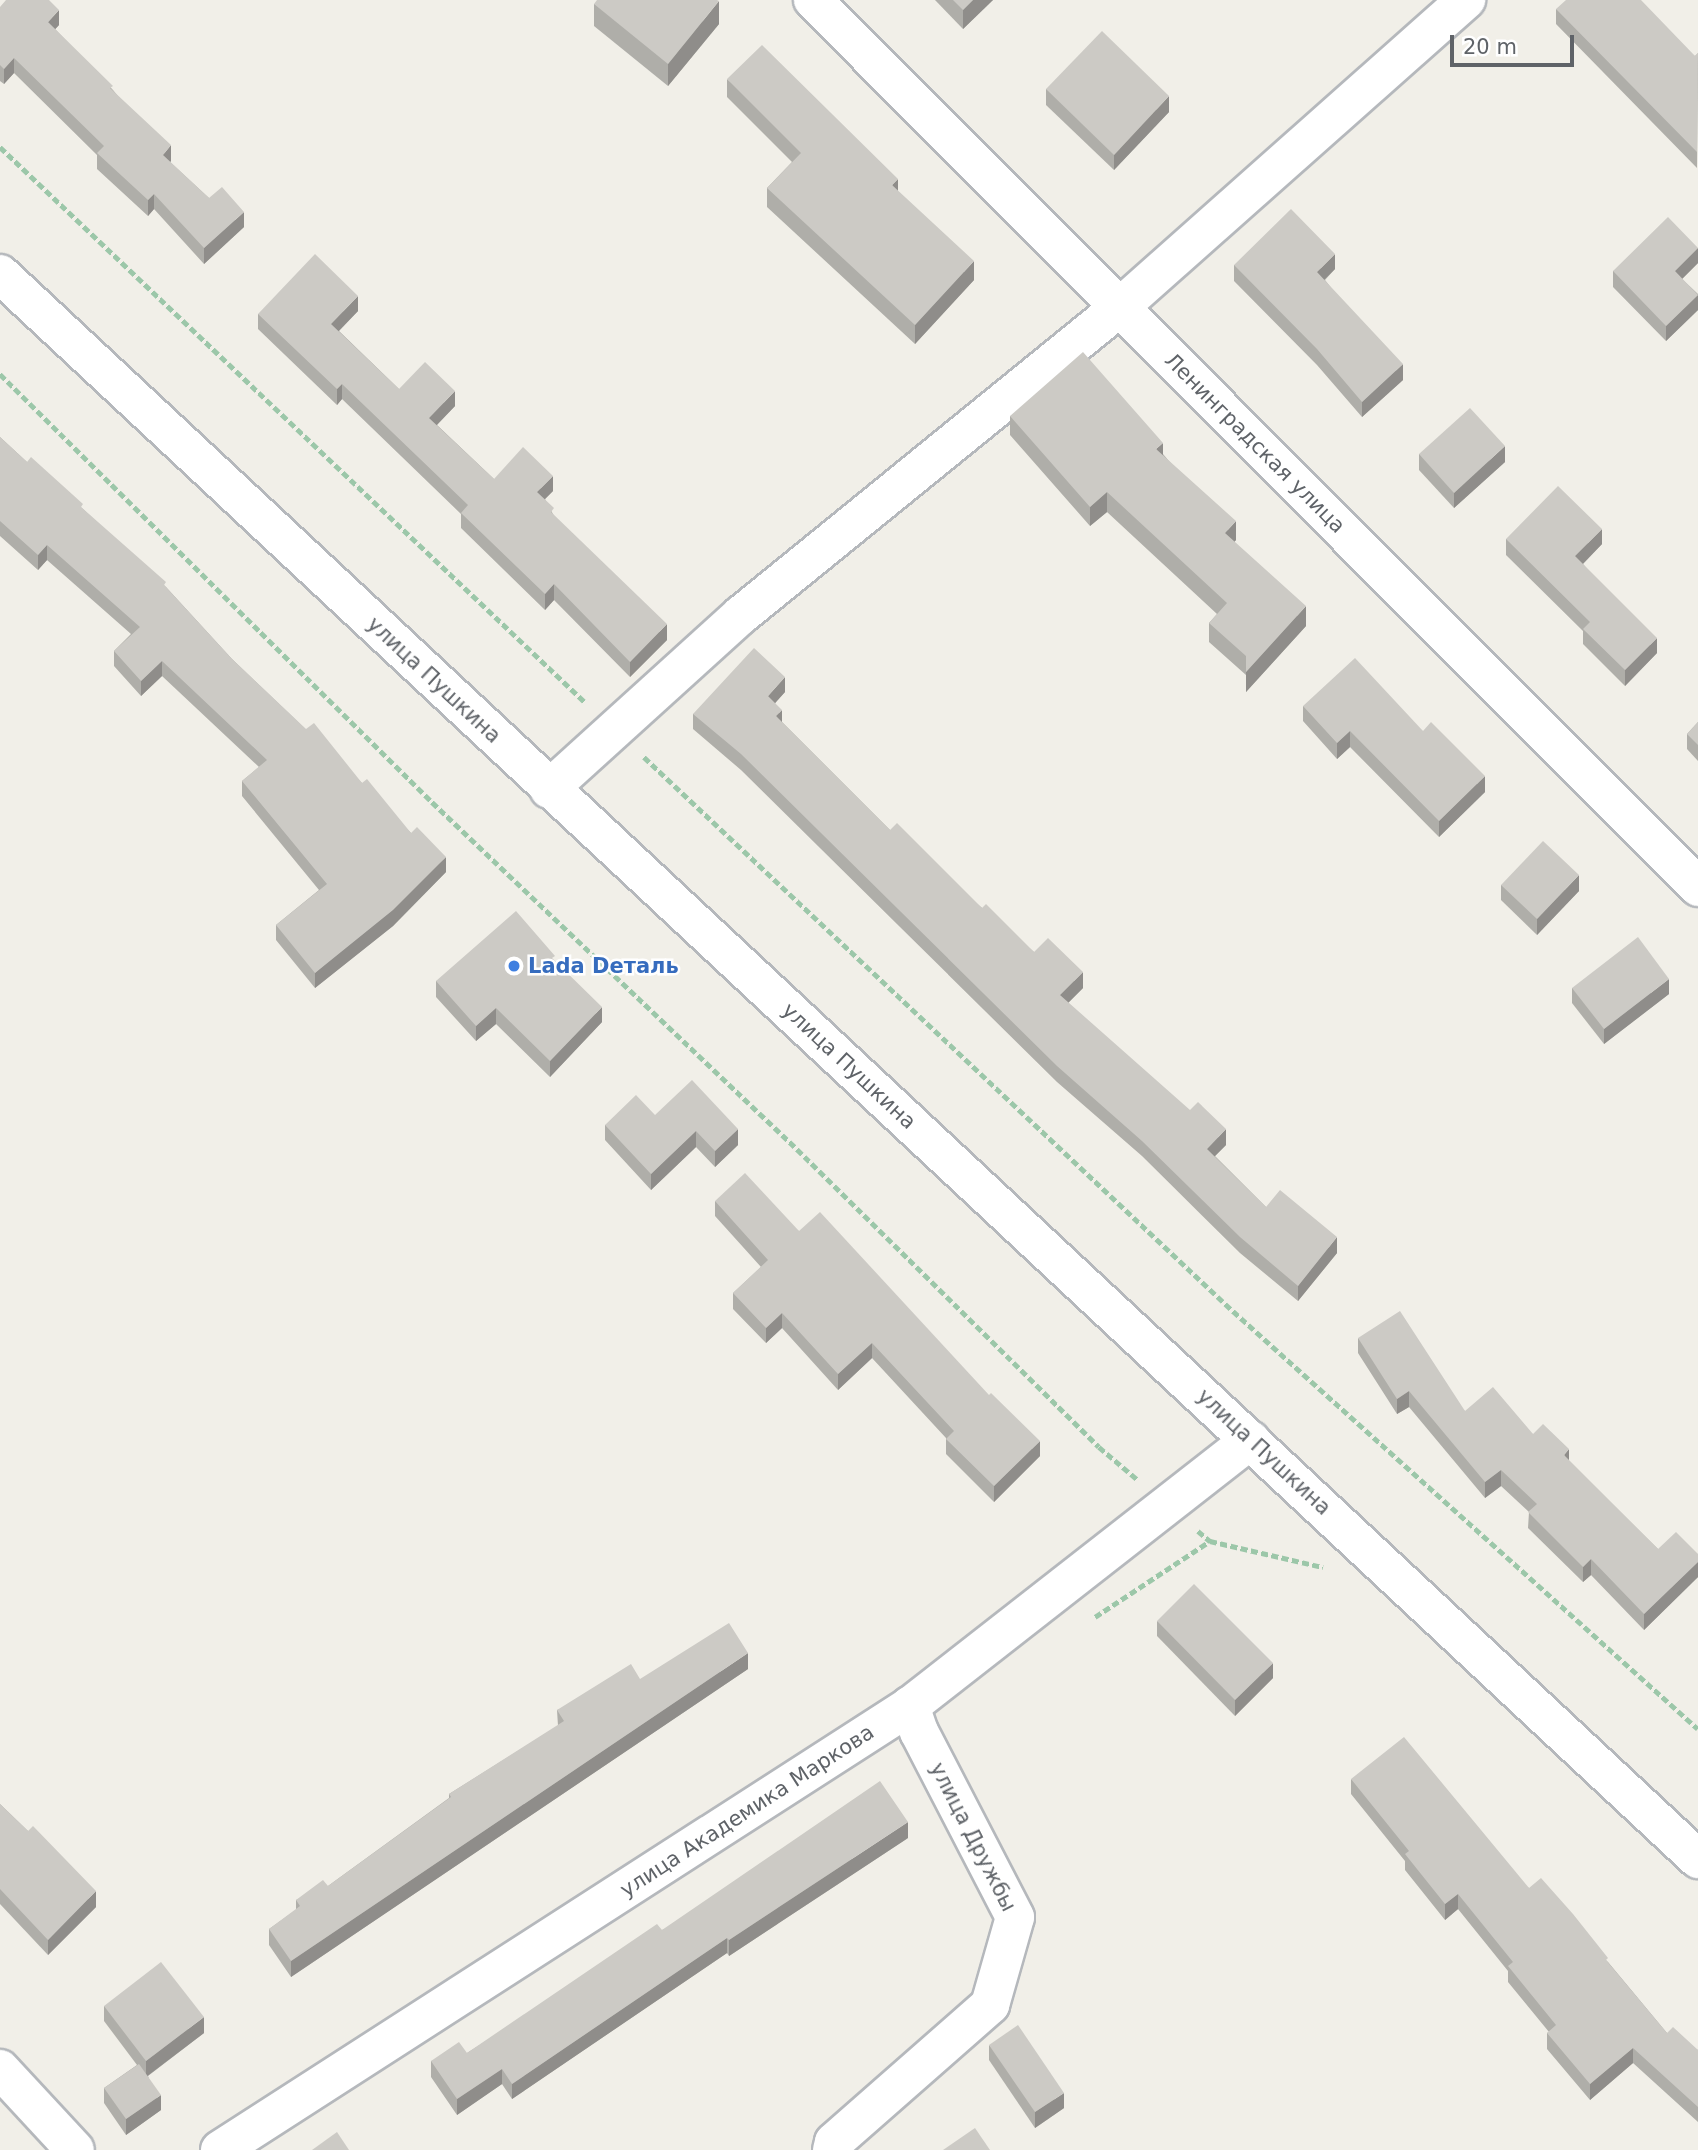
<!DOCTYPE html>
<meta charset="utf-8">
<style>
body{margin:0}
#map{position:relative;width:1698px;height:2150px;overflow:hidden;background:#f1efe8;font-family:"DejaVu Sans",sans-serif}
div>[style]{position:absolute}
.path>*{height:4.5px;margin-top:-2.25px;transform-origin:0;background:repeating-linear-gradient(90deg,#9cc7a9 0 7px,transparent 0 10.5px)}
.roads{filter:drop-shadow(2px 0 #b5b8bc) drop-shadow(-2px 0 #b5b8bc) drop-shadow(0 2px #b5b8bc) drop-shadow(0 -2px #b5b8bc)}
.minor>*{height:38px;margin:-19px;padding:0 19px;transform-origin:19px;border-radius:19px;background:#fff}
.secondary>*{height:38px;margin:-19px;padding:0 19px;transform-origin:19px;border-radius:19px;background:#fff}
.wall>*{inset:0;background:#afaea9}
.shaded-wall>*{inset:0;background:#8f8d8a}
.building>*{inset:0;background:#cccac5}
.dots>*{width:19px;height:19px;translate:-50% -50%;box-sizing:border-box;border:4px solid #fff;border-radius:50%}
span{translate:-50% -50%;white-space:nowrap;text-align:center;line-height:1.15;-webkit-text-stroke:5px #fff;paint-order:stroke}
.street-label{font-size:21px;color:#5f6368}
.shop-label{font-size:21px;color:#366cbe;font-weight:700}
.left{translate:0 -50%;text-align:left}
.scale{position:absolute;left:1450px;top:35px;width:124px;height:32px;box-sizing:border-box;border:4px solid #5f6368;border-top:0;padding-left:9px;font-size:21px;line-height:24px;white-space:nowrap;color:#5f6368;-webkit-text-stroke:5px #fff;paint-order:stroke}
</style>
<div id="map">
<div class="path">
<i style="left:0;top:147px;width:808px;rotate:43.5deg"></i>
<i style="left:0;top:374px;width:608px;rotate:44.73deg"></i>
<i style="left:432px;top:802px;width:504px;rotate:43.55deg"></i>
<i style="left:797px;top:1149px;width:424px;rotate:44.6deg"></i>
<i style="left:1099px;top:1447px;width:51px;rotate:40.2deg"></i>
<i style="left:644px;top:757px;width:809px;rotate:43.25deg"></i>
<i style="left:1233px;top:1311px;width:625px;rotate:41.95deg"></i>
<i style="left:1198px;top:1531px;width:16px;rotate:40deg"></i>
<i style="left:1095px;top:1617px;width:138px;rotate:-33.5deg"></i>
<i style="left:1210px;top:1541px;width:116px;rotate:13deg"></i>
</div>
<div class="roads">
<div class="minor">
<i style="left:813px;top:0;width:1253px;rotate:45.06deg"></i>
<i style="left:549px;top:789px;width:259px;rotate:-42.2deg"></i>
<i style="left:741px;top:615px;width:488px;rotate:-39.1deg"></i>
<i style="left:1120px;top:307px;width:463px;rotate:-41.6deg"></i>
<i style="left:0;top:2069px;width:110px;rotate:47.2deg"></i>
<i style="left:220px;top:2150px;width:821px;rotate:-32.76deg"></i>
<i style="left:910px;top:1706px;width:432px;rotate:-38deg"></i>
<i style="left:832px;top:2150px;width:8px;rotate:-76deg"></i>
<i style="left:834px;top:2142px;width:208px;rotate:-41.3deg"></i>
<i style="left:990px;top:2005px;width:91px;rotate:-74.1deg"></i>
<i style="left:1015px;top:1917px;width:208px;rotate:-117.4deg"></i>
<i style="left:919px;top:1732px;width:28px;rotate:-109deg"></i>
</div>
<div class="secondary">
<i style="left:0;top:274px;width:2323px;rotate:43.03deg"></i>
</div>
</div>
<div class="wall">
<i style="clip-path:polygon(935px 0,993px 0,963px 29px)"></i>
<i style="clip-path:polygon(594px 4px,719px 24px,668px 86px,594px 26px)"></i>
<i style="clip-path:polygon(0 7px,59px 25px,55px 29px,113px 90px,171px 161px,170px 162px,209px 198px,244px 227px,204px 264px,154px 209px,148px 216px,97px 169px,97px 155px,14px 73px,4px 84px,0 81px)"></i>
<i style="clip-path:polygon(1556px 9px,1695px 56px,1698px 53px,1697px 168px,1556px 24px)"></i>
<i style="clip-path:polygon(727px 79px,974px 280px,915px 344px,767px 207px,767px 188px,792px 162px,727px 97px)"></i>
<i style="clip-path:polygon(1046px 89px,1169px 112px,1114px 170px,1046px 105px)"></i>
<i style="clip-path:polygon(1698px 248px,1698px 263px,1682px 279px,1698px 294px,1698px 310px,1666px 341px,1613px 287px,1613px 271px)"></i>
<i style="clip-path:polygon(1234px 265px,1335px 269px,1325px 280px,1403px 380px,1362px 417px,1317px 365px,1234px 281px)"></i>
<i style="clip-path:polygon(358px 311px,339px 331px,399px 389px,455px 406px,437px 425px,494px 479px,553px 491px,545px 499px,554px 516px,667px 640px,630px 677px,554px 600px,545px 610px,461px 528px,461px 514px,342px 399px,337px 405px,258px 329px,258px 314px)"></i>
<i style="clip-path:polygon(1010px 416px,1163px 454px,1236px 540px,1234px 542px,1306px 626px,1246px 692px,1246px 675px,1209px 642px,1209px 623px,1217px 614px,1107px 512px,1090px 526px,1010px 435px)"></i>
<i style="clip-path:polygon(0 437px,27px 462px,83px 509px,166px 587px,232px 659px,362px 783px,411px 833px,446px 872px,393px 926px,315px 988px,276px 940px,276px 925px,319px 890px,242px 796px,242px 781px,259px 767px,162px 676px,141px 696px,114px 666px,114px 651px,131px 634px,47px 560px,38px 570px,0 536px)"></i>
<i style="clip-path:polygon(1419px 454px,1505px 462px,1454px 508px,1419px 470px)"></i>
<i style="clip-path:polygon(1506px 539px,1602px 544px,1583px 564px,1657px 653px,1625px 686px,1583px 644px,1583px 631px,1506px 555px)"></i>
<i style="clip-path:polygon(785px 692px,775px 703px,782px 722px,890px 830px,1034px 952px,1083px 988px,1068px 1003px,1226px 1145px,1215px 1156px,1266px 1207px,1337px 1253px,1298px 1301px,1240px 1253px,1142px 1156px,1057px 1082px,741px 770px,693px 729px,693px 714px)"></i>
<i style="clip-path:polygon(1303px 706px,1423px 731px,1485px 792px,1439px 837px,1350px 747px,1337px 759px,1303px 721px)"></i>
<i style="clip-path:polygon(1698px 722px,1698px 761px,1687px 749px,1687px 734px)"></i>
<i style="clip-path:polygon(1501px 885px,1579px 891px,1537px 935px,1501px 900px)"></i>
<i style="clip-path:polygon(555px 961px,602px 1022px,550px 1077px,496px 1024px,476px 1041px,436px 997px,436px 981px)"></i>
<i style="clip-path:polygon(1572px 988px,1669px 994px,1604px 1044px,1572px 1003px)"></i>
<i style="clip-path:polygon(655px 1115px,738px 1145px,715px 1167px,696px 1147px,651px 1190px,605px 1140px,605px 1125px)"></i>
<i style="clip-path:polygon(715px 1201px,799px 1231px,1040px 1456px,994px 1502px,946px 1454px,946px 1438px,872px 1358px,838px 1390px,782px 1328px,766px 1343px,733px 1309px,733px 1293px,761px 1267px,715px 1216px)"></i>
<i style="clip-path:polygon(1358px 1338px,1465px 1411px,1533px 1434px,1569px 1461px,1658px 1549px,1698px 1554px,1698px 1577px,1644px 1630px,1591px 1575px,1583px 1582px,1528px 1528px,1529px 1512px,1501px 1486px,1485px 1498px,1409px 1407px,1397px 1414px,1358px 1353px)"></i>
<i style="clip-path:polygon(1157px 1621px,1273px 1678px,1235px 1716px,1157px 1636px)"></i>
<i style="clip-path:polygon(748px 1669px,291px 1977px,269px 1945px,269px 1929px,296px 1910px,296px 1900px,328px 1886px,449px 1798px,449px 1794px,558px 1726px,557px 1710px,640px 1679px)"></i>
<i style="clip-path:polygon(1351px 1779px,1529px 1888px,1608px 1962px,1667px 2033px,1698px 2050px,1698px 2122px,1633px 2063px,1590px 2100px,1547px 2049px,1547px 2033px,1549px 2032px,1508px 1982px,1508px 1971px,1458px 1909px,1445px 1920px,1405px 1870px,1405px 1861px,1351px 1794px)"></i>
<i style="clip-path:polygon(0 1804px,28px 1831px,96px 1907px,48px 1955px,0 1904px)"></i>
<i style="clip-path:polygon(908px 1838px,729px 1956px,727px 1953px,512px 2099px,502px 2084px,457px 2115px,431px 2077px,431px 2061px,467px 2053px,662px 1930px)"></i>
<i style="clip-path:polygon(104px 2006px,204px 2033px,148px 2076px,161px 2110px,126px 2135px,104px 2103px,104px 2088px,137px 2065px,104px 2021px)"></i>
<i style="clip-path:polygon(989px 2045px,1064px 2108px,1035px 2128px,989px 2060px)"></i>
</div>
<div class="shaded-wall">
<i style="clip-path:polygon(973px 0,993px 0,963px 29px,963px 10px)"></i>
<i style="clip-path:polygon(719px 1px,719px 24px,668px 86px,668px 64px)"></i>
<i style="clip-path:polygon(59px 10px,59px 25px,48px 37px,48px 22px)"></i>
<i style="clip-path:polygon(14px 58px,14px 73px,4px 84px,4px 69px)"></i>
<i style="clip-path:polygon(1169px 96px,1169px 112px,1114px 170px,1114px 155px)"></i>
<i style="clip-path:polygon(171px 145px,171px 161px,163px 170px,163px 155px)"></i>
<i style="clip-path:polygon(898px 179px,898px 198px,892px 185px)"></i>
<i style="clip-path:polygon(154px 194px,154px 209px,148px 216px,148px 200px)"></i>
<i style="clip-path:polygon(244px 212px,244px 227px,204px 264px,204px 248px)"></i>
<i style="clip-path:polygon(1698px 248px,1698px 263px,1675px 286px,1675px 271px)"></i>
<i style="clip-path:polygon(1335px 254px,1335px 269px,1317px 287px,1317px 272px)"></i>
<i style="clip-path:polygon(974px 261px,974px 280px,915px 344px,915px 325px)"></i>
<i style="clip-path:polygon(1698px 295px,1698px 310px,1666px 341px,1666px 326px)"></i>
<i style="clip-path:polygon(358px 296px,358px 311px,331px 339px,331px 324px)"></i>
<i style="clip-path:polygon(1403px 364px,1403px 380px,1362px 417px,1362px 402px)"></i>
<i style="clip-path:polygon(342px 384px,342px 399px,337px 405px,337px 389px)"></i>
<i style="clip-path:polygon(455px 391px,455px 406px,429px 433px,429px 418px)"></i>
<i style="clip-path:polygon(1163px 443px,1163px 462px,1156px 449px)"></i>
<i style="clip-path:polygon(1505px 446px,1505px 462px,1454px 508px,1454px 493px)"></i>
<i style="clip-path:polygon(553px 476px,553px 491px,537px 507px,537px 492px)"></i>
<i style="clip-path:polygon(1107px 492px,1107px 512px,1090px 526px,1090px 507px)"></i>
<i style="clip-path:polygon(1236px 521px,1236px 540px,1225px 552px,1225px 533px)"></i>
<i style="clip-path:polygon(1602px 529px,1602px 544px,1575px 572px,1575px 556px)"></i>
<i style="clip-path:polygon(47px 545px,47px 560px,38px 570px,38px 555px)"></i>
<i style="clip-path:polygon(554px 584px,554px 600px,545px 610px,545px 594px)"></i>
<i style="clip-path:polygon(1306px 606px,1306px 626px,1246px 692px,1246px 672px)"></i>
<i style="clip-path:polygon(667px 624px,667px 640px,630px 677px,630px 662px)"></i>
<i style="clip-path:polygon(1657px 638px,1657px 653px,1625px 686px,1625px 670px)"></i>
<i style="clip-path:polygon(162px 661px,162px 676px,141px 696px,141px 681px)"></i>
<i style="clip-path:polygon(785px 677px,785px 692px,768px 711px,768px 696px)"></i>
<i style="clip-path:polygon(782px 710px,782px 725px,776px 716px)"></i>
<i style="clip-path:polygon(1350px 731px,1350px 747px,1337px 759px,1337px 743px)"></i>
<i style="clip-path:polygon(1485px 776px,1485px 792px,1439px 837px,1439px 821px)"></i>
<i style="clip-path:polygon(446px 857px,446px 872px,393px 926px,315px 988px,315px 973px)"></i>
<i style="clip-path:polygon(1579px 875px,1579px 891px,1537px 935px,1537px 919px)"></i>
<i style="clip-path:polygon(1083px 972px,1083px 988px,1060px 1011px,1060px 995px)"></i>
<i style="clip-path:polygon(1669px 979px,1669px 994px,1604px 1044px,1604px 1029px)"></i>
<i style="clip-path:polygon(602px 1007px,602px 1022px,550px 1077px,550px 1061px)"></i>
<i style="clip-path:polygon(496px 1008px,496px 1024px,476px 1041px,476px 1026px)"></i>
<i style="clip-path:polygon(738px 1129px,738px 1145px,715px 1167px,715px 1151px)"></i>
<i style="clip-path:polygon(1226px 1129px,1226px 1145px,1207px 1164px,1207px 1149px)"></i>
<i style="clip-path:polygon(696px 1131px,696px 1147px,651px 1190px,651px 1174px)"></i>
<i style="clip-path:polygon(1337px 1237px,1337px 1253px,1298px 1301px,1298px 1286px)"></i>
<i style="clip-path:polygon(782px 1313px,782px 1328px,766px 1343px,766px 1328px)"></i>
<i style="clip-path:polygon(872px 1343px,872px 1358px,838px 1390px,838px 1374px)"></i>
<i style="clip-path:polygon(1409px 1391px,1409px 1407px,1397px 1414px,1397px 1399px)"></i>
<i style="clip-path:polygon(1040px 1441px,1040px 1456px,994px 1502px,994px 1486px)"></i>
<i style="clip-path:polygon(1569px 1449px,1569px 1464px,1564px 1455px)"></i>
<i style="clip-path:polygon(1501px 1470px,1501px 1486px,1485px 1498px,1485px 1482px)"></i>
<i style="clip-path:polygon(1591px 1559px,1591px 1575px,1583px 1582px,1583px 1567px)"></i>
<i style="clip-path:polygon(1698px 1562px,1698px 1577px,1644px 1630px,1644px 1614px)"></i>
<i style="clip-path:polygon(748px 1653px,748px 1669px,291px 1977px,291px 1961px)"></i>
<i style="clip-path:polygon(1273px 1663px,1273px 1678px,1235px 1716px,1235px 1700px)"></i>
<i style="clip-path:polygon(908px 1822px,908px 1838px,729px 1956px,729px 1940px)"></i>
<i style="clip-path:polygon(96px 1891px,96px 1907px,48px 1955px,48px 1940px)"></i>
<i style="clip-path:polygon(1458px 1894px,1458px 1909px,1445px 1920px,1445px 1904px)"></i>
<i style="clip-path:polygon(727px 1938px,727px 1953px,512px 2099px,512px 2084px)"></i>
<i style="clip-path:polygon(204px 2017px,204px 2033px,146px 2077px,146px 2061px)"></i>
<i style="clip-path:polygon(1633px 2048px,1633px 2063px,1590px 2100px,1590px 2084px)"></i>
<i style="clip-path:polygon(502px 2069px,502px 2084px,457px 2115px,457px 2099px)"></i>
<i style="clip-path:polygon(1064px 2093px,1064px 2108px,1035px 2128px,1035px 2112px)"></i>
<i style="clip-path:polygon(161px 2095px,161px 2110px,126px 2135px,126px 2119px)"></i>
</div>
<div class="building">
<i style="clip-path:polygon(6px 0,49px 0,59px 10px,48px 22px,113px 86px,110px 88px,171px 145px,163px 155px,209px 198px,222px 187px,244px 212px,204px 248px,154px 194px,148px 200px,97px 153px,104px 146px,14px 58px,4px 69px,0 65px,0 7px)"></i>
<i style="clip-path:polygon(597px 0,717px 0,719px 1px,668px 64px,594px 4px)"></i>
<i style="clip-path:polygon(953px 0,973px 0,963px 10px)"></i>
<i style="clip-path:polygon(1566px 0,1641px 0,1695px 56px,1698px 53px,1697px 152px,1556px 9px)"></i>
<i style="clip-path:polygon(1102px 31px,1169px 96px,1114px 155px,1046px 89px)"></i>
<i style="clip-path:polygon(762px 45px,898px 179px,892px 185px,974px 261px,915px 325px,767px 188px,801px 153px,727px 79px)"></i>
<i style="clip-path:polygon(1291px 209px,1335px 254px,1317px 272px,1403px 364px,1362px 402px,1317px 349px,1234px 265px)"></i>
<i style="clip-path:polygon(1668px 217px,1698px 248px,1675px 271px,1698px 295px,1666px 326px,1613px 271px)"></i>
<i style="clip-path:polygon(315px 254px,358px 296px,331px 324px,399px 389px,425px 362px,455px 391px,429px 418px,494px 479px,523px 447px,553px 476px,537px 492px,554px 508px,551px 512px,667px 624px,630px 662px,554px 584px,545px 594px,461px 513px,468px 505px,342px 384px,337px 389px,258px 314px)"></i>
<i style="clip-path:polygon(1083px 352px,1163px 443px,1156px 449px,1236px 521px,1225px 533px,1306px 606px,1246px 672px,1246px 656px,1209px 623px,1227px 603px,1107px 492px,1090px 507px,1010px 416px)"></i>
<i style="clip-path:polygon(1470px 408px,1505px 446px,1454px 493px,1419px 454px)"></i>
<i style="clip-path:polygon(0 437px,27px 462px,31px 457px,83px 504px,81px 507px,166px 582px,164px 585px,232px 659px,306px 729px,314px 723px,362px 783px,367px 779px,411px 833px,417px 827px,446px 857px,393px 910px,315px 973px,276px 925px,327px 884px,242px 781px,267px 760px,162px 661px,141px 681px,114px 651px,140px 627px,47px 545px,38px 555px,0 521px)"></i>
<i style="clip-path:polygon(1558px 486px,1602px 529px,1575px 556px,1657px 638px,1625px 670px,1583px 629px,1590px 622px,1506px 539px)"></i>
<i style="clip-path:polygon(754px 648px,785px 677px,768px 696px,782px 710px,776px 716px,890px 830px,897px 823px,982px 908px,986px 904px,1034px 952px,1048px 938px,1083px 972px,1060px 995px,1190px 1110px,1198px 1102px,1226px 1129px,1207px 1149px,1266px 1207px,1280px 1190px,1337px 1237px,1298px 1286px,1240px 1237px,1142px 1141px,1057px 1066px,741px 754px,693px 714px)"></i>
<i style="clip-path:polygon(1355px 658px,1423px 731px,1431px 722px,1485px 776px,1439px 821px,1350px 731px,1337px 743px,1303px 706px)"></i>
<i style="clip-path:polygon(1698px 722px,1698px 745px,1687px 734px)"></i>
<i style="clip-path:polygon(1543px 841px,1579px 875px,1537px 919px,1501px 885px)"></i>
<i style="clip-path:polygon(516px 911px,555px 956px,552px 958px,602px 1007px,550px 1061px,496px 1008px,476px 1026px,436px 981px)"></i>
<i style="clip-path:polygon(1638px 937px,1669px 979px,1604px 1029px,1572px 988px)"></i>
<i style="clip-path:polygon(692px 1080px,738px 1129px,715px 1151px,696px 1131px,651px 1174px,605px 1125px,636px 1095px,655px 1115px)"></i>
<i style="clip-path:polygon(745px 1173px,799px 1231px,820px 1212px,989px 1395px,991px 1393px,1040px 1441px,994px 1486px,946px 1439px,954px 1431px,872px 1343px,838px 1374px,782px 1313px,766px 1328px,733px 1293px,768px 1260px,715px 1201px)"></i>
<i style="clip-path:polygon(1400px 1311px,1465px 1411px,1493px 1387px,1533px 1434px,1543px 1424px,1569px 1449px,1564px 1455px,1658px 1549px,1676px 1532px,1698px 1554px,1698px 1562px,1644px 1614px,1591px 1559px,1583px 1567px,1528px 1512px,1537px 1504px,1501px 1470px,1485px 1482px,1409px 1391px,1397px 1399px,1358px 1338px)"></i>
<i style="clip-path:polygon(1194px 1584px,1273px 1663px,1235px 1700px,1157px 1621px)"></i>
<i style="clip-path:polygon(729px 1623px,748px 1653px,291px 1961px,269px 1929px,300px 1906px,296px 1900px,323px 1880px,328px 1886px,451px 1797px,449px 1794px,564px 1721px,557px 1710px,631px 1664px,640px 1679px)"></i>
<i style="clip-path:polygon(1404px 1737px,1529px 1888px,1541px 1878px,1573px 1914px,1608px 1958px,1606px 1960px,1667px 2033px,1673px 2027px,1698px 2050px,1698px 2107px,1633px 2048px,1590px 2084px,1547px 2033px,1556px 2025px,1508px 1966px,1513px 1962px,1458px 1894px,1445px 1904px,1405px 1854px,1409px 1851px,1351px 1779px)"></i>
<i style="clip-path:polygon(880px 1781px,908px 1822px,729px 1940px,727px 1938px,512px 2084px,502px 2069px,457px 2099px,431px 2061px,459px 2042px,467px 2053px,657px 1924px,662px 1930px)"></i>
<i style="clip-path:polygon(0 1804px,28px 1831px,33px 1826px,96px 1891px,48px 1940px,0 1889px)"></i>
<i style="clip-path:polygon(161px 1962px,204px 2017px,146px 2061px,104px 2006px)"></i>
<i style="clip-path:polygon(1018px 2025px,1064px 2093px,1035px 2112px,989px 2045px)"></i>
<i style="clip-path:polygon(139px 2064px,161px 2095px,126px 2119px,104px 2088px)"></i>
<i style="clip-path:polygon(975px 2128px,990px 2150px,943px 2150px)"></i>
<i style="clip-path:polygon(337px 2132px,349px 2150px,312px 2150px)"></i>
</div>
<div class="dots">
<i style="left:514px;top:966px;background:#3f7fe0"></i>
</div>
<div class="street-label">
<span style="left:1255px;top:443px;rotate:45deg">Ленинградская улица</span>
<span style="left:434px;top:680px;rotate:43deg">улица Пушкина</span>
<span style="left:849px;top:1066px;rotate:43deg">улица Пушкина</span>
<span style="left:1264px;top:1452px;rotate:43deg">улица Пушкина</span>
<span style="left:747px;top:1811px;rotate:-33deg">улица Академика Маркова</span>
<span style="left:973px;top:1837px;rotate:63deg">улица Дружбы</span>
</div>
<div class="shop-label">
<span class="left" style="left:528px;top:966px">Lada Dеталь</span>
</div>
<div class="scale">20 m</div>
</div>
